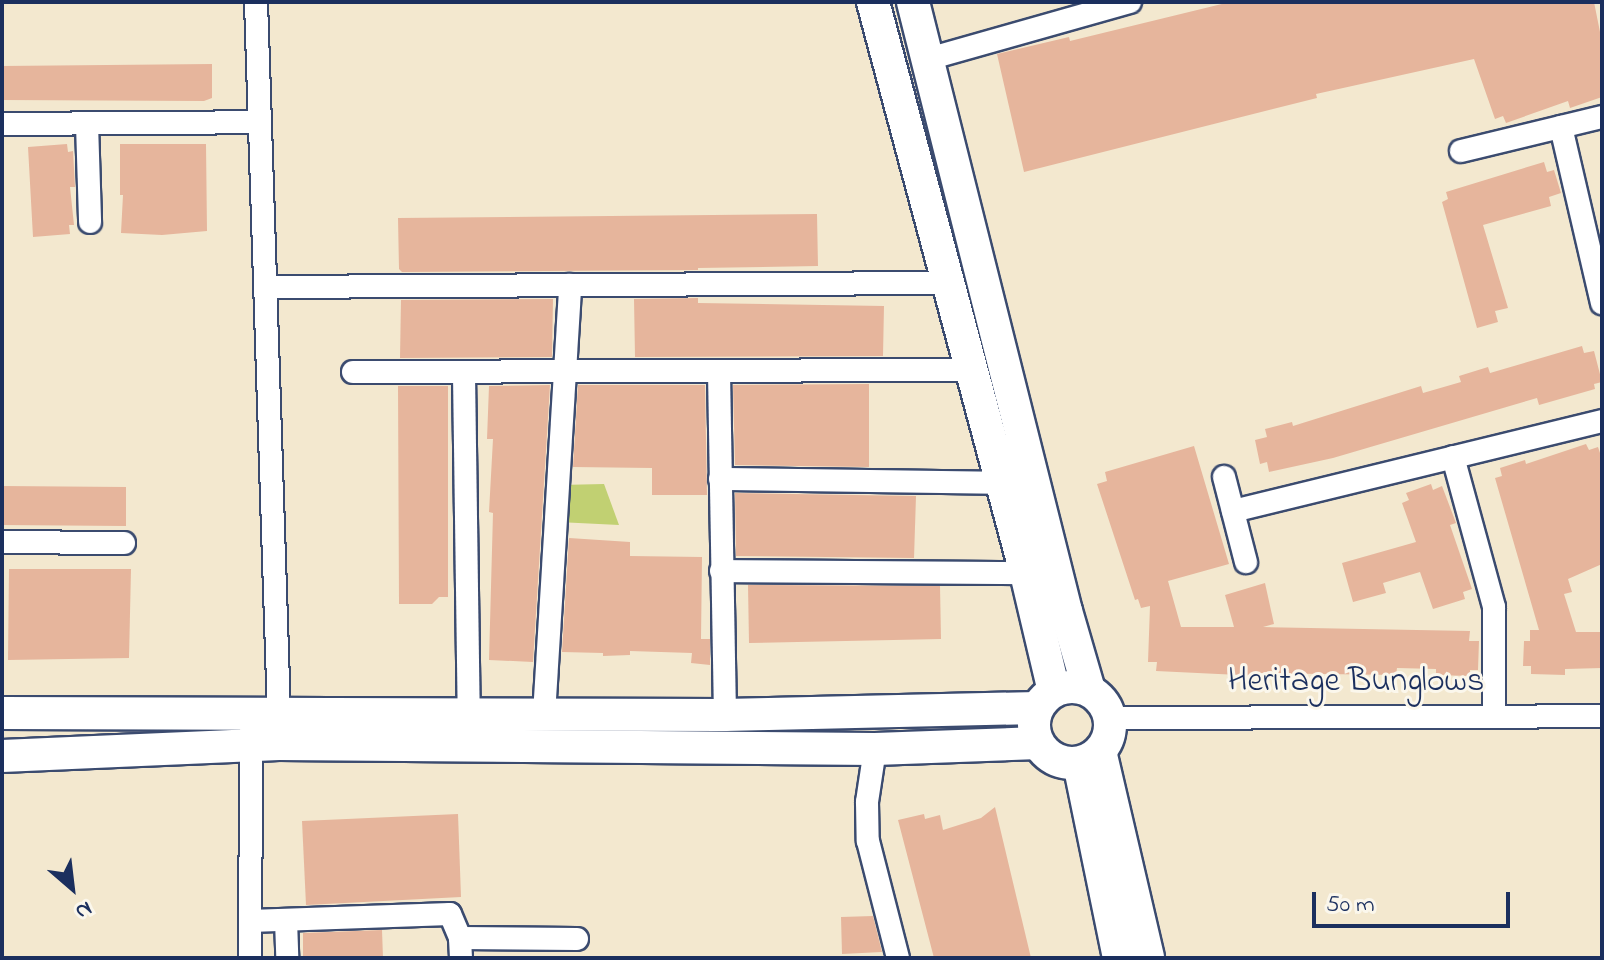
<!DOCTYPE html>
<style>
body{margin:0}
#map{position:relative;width:1604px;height:960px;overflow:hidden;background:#f3e8cf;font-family:"Indie Flower",sans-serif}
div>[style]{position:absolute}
.green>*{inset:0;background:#c1d072}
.building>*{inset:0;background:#e6b59c}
.roads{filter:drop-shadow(2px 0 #3b4b6f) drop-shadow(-2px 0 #3b4b6f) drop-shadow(0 2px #3b4b6f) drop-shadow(0 -2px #3b4b6f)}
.street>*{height:22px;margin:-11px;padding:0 11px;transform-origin:11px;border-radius:11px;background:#fff}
.secondary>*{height:32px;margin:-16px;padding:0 16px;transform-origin:16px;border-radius:16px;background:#fff}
.secondary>.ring{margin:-16px;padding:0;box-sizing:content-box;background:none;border:32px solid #fff;border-radius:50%}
span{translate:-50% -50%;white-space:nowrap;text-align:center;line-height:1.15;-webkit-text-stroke:6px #fbf7ec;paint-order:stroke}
.street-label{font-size:34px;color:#1b2f5e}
.frame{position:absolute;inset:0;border:4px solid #1b2f5e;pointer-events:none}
.north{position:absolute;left:32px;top:848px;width:80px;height:80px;-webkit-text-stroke:6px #fbf7ec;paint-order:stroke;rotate:152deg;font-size:22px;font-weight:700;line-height:32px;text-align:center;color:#1b2f5e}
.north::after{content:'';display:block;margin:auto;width:28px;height:36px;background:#1b2f5e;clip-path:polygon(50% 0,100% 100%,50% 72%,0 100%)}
.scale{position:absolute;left:1312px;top:892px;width:198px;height:36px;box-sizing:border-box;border:4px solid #1b2f5e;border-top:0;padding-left:10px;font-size:24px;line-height:28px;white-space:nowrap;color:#1b2f5e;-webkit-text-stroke:6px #fbf7ec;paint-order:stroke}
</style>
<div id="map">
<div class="green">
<i style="clip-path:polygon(604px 484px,619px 525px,558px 522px,560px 485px)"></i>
</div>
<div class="building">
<i style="clip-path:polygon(1230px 2px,1594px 2px,1602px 42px,1602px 97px,1570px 108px,1568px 101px,1506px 123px,1503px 116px,1495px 119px,1474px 59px,1316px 94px,1317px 98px,1024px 172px,997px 54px,1069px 37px,1070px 41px)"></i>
<i style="clip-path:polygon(212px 64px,212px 98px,204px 101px,2px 100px,2px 66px)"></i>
<i style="clip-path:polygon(67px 144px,68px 152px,73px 151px,75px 187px,70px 187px,74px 225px,69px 225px,70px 234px,33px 237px,28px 147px)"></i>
<i style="clip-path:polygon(120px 144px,206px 144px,207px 231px,162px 235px,121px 233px,123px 195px,120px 195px)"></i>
<i style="clip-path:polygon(1544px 162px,1547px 172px,1554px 170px,1561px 193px,1549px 197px,1551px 206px,1483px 225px,1508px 308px,1495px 311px,1498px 322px,1477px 328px,1442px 202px,1448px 199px,1446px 192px)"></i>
<i style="clip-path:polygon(817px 214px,818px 266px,698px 268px,698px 270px,402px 272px,399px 269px,398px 218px)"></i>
<i style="clip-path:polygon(698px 298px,698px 303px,884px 306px,883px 356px,635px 357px,634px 299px)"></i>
<i style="clip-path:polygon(553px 299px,552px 357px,400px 358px,401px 300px)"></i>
<i style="clip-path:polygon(1582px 346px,1584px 353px,1594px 351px,1602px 382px,1594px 384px,1595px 389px,1539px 405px,1537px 398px,1333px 458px,1269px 472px,1267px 462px,1260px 464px,1255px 440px,1267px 437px,1265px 429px,1292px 422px,1293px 426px,1421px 386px,1423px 393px,1461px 382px,1459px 376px,1488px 367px,1490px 373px)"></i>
<i style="clip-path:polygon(869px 384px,869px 467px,735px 465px,733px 385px)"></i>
<i style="clip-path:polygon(550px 385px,533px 662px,489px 660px,493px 513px,489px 512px,493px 439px,487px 439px,489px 386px)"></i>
<i style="clip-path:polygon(578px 385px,705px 385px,707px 495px,652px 495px,652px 468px,573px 467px)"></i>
<i style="clip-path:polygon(398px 386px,448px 386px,448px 597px,439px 597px,432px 604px,399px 604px)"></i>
<i style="clip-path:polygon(1586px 444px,1589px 450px,1598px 447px,1602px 459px,1602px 564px,1568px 579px,1572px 592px,1564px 594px,1576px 632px,1602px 632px,1602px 668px,1565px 669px,1565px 675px,1531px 674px,1531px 666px,1523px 666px,1524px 641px,1530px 641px,1530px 630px,1539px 630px,1495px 478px,1502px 476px,1500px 468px,1525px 460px,1526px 464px)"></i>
<i style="clip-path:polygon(1194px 446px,1229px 564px,1168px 581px,1181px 627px,1234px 627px,1225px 595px,1265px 583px,1274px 624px,1263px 627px,1470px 631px,1469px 641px,1479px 641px,1478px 670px,1470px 670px,1470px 676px,1436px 675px,1436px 669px,1397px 668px,1396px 675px,1260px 673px,1260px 676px,1156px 671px,1157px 662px,1148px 662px,1150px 606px,1141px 608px,1138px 599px,1135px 600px,1097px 484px,1107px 481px,1105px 472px)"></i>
<i style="clip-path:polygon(1431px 484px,1433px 490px,1442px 486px,1456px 523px,1450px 525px,1472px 589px,1463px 592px,1465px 599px,1433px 609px,1420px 572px,1383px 583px,1386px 593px,1353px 602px,1342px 563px,1416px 542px,1402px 503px,1409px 500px,1406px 493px)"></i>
<i style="clip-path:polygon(2px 486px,126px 487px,126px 526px,2px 525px)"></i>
<i style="clip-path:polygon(735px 493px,916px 496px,914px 558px,736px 556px)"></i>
<i style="clip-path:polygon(569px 538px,630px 542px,630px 556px,702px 557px,701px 639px,710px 639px,710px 665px,691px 663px,692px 653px,630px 651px,630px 655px,603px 656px,603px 653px,562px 652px)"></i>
<i style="clip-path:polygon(9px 569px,131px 569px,129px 658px,8px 660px)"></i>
<i style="clip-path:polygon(748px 585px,940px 586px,941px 639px,749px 643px)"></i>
<i style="clip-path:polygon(995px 807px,1031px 958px,934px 958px,898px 820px,924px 814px,925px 819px,940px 815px,943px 830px,981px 818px)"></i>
<i style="clip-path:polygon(458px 814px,461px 897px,306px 905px,302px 821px)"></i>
<i style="clip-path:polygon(873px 916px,882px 952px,842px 954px,841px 917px)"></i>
<i style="clip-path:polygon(382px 930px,383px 958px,303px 958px,303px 933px)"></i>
</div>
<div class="roads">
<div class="street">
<i style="left:256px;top:2px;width:711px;rotate:88.15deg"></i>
<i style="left:928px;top:59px;width:210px;rotate:-15.8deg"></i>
<i style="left:2px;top:124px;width:258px;rotate:-0.4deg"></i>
<i style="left:87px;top:124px;width:98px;rotate:88.2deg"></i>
<i style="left:1561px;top:127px;width:181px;rotate:76.9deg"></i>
<i style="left:1461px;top:151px;width:145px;rotate:-13.6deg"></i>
<i style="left:265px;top:287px;width:683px;rotate:-0.34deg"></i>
<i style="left:353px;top:372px;width:619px;rotate:-0.19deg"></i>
<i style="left:719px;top:372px;width:343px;rotate:89deg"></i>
<i style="left:464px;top:374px;width:339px;rotate:89.2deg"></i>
<i style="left:1453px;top:457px;width:156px;rotate:74.7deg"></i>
<i style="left:1494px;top:607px;width:109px;rotate:90deg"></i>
<i style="left:1224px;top:477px;width:88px;rotate:75.5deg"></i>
<i style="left:720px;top:479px;width:282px;rotate:0.8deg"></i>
<i style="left:1233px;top:511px;width:380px;rotate:-13.7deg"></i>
<i style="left:2px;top:542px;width:122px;rotate:0.5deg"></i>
<i style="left:721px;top:571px;width:305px;rotate:0.4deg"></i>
<i style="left:544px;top:715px;width:431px;rotate:-86.5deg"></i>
<i style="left:1110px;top:718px;width:492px;rotate:-0.2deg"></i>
<i style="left:875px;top:749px;width:54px;rotate:98.6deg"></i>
<i style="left:867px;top:802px;width:39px;rotate:89deg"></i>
<i style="left:868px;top:841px;width:121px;rotate:75.6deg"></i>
<i style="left:286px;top:920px;width:38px;rotate:88deg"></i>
<i style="left:250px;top:921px;width:200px;rotate:-2deg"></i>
<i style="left:450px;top:914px;width:26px;rotate:67deg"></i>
<i style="left:250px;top:958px;width:227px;rotate:-89.7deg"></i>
<i style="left:461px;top:958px;width:20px;rotate:-93deg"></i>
<i style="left:460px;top:938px;width:117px;rotate:0.5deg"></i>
</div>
<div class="secondary">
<i style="left:873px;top:2px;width:591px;rotate:75deg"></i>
<i style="left:1026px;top:573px;width:121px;rotate:76.7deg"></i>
<i style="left:913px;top:2px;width:628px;rotate:75.9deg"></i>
<i style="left:1066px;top:611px;width:82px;rotate:73.8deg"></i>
<i class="ring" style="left:1034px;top:687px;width:44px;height:44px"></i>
<i style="left:2px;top:713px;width:723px;rotate:0.16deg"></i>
<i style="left:725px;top:715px;width:312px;rotate:-1.3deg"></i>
<i style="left:1100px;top:751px;width:212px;rotate:76.9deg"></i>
<i style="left:2px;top:756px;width:277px;rotate:-2.5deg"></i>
<i style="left:279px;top:744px;width:596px;rotate:0.48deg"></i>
<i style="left:875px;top:749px;width:163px;rotate:-2.1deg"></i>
<i style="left:1079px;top:763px;width:199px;rotate:78.4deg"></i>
</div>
</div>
<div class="street-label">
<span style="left:1356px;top:683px">Heritage Bunglows</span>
</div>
<div class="frame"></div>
<div class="north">N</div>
<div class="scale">50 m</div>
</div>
